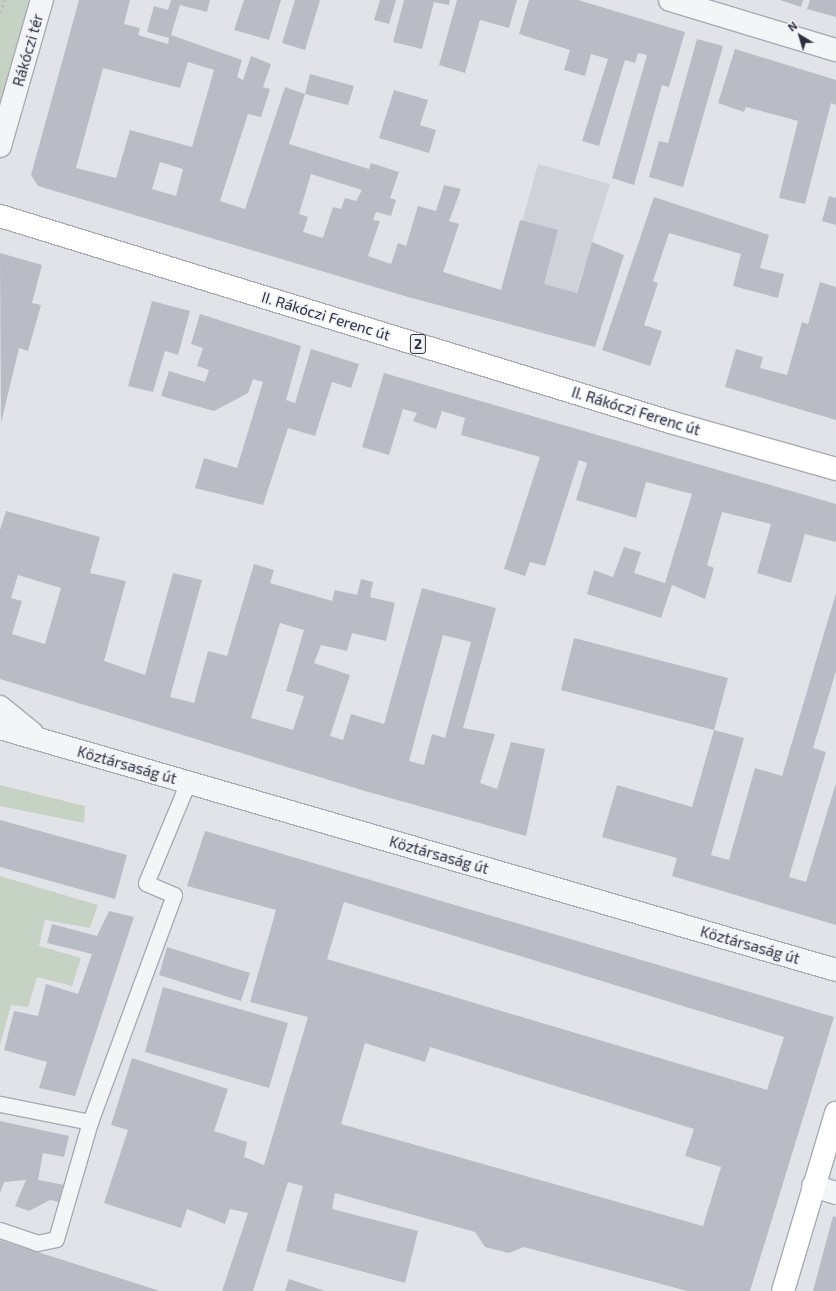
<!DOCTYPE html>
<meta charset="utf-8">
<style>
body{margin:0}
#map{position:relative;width:836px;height:1291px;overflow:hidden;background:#e2e3e9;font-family:"Exo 2",sans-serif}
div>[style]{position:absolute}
.built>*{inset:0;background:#d0d2da}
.green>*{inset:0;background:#c5d2c4}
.building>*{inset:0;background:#babcc5}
.path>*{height:2.5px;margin-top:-1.25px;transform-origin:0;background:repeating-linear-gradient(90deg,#bcbec3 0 3px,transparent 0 6px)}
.roads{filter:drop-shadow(1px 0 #a8aab3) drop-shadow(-1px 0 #a8aab3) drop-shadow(0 1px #a8aab3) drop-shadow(0 -1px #a8aab3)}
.lane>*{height:15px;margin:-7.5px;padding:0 7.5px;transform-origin:7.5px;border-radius:7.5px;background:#f4f5f7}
.street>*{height:22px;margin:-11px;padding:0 11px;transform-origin:11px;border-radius:11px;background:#f4f5f7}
.secondary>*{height:22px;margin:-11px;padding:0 11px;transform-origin:11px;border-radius:11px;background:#fff}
.primary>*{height:22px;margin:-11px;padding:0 11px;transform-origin:11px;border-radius:11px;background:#fff}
span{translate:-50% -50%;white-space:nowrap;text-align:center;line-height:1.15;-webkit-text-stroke:3px #f1f2f6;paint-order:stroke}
.shield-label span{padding:1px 3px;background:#f1f2f6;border:1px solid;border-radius:3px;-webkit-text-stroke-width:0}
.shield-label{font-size:14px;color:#2c303f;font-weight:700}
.street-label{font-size:15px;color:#2c303f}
.north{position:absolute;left:780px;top:16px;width:40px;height:40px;-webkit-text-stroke:3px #f1f2f6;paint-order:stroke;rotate:322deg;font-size:11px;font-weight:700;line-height:16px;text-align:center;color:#2c303f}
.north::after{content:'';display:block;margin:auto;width:14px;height:18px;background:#2c303f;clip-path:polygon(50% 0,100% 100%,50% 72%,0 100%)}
</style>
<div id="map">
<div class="built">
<i style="clip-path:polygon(538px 164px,610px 184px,563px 335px,496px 317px)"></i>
</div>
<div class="green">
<i style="clip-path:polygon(0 0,42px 0,0 146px)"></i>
<i style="clip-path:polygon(0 785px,85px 806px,84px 823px,0 806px)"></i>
<i style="clip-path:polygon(0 876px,98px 905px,90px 928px,45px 920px,39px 946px,81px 958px,72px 986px,37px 977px,28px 1007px,11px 1005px,0 1045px)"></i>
</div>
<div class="building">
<i style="clip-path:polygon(evenodd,79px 0,130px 0,124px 24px,140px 28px,138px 35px,168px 44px,169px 38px,147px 32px,154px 6px,168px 10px,171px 0,210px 0,207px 12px,180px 5px,171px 35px,242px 60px,237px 77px,243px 80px,251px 56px,271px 64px,263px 87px,270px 89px,261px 117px,248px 114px,220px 201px,245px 209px,285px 87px,305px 94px,289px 144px,369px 169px,371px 163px,399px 172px,390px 198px,396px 200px,391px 216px,376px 212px,373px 220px,380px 221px,368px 256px,391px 264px,398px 243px,406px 246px,418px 206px,436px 211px,444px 185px,461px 189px,449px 221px,459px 224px,443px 272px,501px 290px,520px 220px,558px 230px,544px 284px,577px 293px,592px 242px,624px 255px,595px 347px,408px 297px,38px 186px,31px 175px,79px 0,188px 62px,214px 70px,192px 147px,130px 130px,116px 178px,76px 168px,103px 68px,180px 88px,188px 62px,79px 0,160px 162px,183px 169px,176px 196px,152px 189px,160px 162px,79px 0,311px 174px,362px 190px,356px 201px,345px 198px,341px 209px,333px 207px,323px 238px,303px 232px,308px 217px,299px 214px,311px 174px)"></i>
<i style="clip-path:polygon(244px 0,281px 0,269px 40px,234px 30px)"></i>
<i style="clip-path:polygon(295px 0,320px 0,305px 50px,282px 43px)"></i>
<i style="clip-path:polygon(380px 0,396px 0,389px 24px,374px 20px)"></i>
<i style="clip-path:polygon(404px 0,450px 0,449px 5px,434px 2px,422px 49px,393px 42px)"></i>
<i style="clip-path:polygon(457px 0,517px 0,509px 28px,480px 20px,465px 73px,439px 65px)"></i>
<i style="clip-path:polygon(529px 0,578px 0,685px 32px,669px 87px,662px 85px,634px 185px,612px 178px,647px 55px,638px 53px,635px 63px,625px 60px,599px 146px,582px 141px,608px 59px,591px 54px,585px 76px,564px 70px,570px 50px,519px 34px)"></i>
<i style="clip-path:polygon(780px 0,803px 0,801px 7px)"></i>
<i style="clip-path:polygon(810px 0,836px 0,836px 17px,807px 9px)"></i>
<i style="clip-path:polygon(697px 39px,723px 46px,683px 187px,649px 177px,659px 141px,668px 143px)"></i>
<i style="clip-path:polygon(735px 49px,836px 80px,836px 105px,831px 103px,805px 204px,779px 198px,798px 121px,746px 107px,744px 112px,718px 103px)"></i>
<i style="clip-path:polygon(310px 74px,354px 86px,348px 105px,305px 94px)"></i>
<i style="clip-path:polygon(394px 90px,428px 100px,420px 125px,436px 130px,429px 153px,379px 138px)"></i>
<i style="clip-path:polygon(829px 196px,836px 198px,836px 225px,822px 221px)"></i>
<i style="clip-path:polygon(654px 197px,769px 235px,760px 268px,784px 274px,778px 298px,733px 286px,741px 254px,669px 233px,653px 281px,658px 283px,644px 325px,662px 331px,650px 366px,602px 350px)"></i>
<i style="clip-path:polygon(0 253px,42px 265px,32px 303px,41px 305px,28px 351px,19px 348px,1px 423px)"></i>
<i style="clip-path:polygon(820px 282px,836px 287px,836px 420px,725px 387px,736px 349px,763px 357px,760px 368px,787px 375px,802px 322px,808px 324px)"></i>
<i style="clip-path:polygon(152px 301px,190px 311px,178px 355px,165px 351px,153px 392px,128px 386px)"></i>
<i style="clip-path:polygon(200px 314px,301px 346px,286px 400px,295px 403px,311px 349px,359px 364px,351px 388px,332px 382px,315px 436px,288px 428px,263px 505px,195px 488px,204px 458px,237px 468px,263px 382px,253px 379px,248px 393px,214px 411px,161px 396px,169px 371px,205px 382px,209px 370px,197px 366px,203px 348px,191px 344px)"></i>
<i style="clip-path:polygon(384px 373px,836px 504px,836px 542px,805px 534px,791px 583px,757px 573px,771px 524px,722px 512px,707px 565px,714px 568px,705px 599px,672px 585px,661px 618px,587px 594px,594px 570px,613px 577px,624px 547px,641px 552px,634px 573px,665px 583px,692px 494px,646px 482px,636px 518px,576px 500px,587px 463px,579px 460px,545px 566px,530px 562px,525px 576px,504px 569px,540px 457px,461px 435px,465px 418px,442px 411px,436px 429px,413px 421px,417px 413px,403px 409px,389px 455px,362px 447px)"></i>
<i style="clip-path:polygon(evenodd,6px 511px,100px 537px,90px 573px,126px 581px,104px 661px,145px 675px,173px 573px,202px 580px,170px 697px,194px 703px,208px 651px,227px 656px,254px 564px,274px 570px,270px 583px,332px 601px,335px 590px,357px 595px,361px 579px,373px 582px,370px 597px,395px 603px,386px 641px,352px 633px,347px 651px,321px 645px,314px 663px,350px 675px,330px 736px,343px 740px,351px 714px,384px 724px,422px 588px,496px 608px,463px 728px,495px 734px,480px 783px,497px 789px,511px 742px,545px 749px,526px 836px,365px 791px,0 679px,0 530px,6px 511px,18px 575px,61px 588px,45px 644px,12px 634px,22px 601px,11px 598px,18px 575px,6px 511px,280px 623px,304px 630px,286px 691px,304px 696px,293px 730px,251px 718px,280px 623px,6px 511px,443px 635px,471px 642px,445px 738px,432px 734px,424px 765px,409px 761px,443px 635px)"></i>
<i style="clip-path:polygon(836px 593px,836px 671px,813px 748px,826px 752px,789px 877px,806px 882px,836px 783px,836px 925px,672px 876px,677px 858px,602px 837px,617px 785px,692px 807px,714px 730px,744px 738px,711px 855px,729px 860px,755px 768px,782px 776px)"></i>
<i style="clip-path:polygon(574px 638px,728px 678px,714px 730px,561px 690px)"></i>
<i style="clip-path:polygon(0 820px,127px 855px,115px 899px,0 867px)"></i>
<i style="clip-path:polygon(evenodd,205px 831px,834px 1017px,750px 1291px,687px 1291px,524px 1247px,509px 1253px,485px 1247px,475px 1232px,335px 1193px,332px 1209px,418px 1231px,405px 1283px,286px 1251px,303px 1186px,288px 1182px,253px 1291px,222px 1291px,248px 1213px,230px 1209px,225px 1224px,187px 1209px,181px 1228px,104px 1203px,128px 1130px,111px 1125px,132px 1058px,228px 1089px,214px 1131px,247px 1142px,244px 1157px,264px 1165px,308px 1017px,250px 1002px,276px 910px,187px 886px,205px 831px,344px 902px,784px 1037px,767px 1090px,327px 959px,344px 902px,205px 831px,365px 1043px,425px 1062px,430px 1047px,694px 1129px,685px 1156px,721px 1167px,703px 1226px,341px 1124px,365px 1043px)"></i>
<i style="clip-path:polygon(109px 911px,134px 917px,75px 1096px,39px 1088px,47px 1062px,4px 1050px,14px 1011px,38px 1016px,46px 984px,78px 994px,92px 954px,47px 943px,52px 924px,97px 936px)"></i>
<i style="clip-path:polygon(167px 947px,250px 973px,241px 1001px,159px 975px)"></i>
<i style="clip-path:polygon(163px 987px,288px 1023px,269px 1088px,145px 1052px)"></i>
<i style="clip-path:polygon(0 1121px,69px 1136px,64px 1157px,43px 1153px,38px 1180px,65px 1185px,59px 1202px,50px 1200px,29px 1211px,15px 1206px,26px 1180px,4px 1182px,0 1193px)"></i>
<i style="clip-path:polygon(833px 1216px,836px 1217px,836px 1291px,813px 1291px)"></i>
<i style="clip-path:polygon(0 1240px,160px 1291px,0 1291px)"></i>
<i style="clip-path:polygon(289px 1279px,325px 1291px,285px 1291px)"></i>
</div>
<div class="path">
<i style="left:0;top:13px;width:14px;rotate:-73deg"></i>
</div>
<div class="roads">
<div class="lane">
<i style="left:0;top:1104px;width:92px;rotate:11.3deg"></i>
<i style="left:0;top:1230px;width:39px;rotate:19deg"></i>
<i style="left:37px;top:1243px;width:19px;rotate:-12deg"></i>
<i style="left:56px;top:1239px;width:122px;rotate:-73.8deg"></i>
<i style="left:90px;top:1122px;width:242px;rotate:-69.7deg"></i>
<i style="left:174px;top:895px;width:30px;rotate:-157deg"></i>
<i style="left:146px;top:883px;width:109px;rotate:-67.4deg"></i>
</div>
<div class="street">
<i style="left:670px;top:0;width:173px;rotate:16.8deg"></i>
<i style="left:0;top:146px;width:152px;rotate:-74deg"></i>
<i style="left:0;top:707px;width:41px;rotate:39.1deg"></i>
<i style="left:0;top:728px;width:870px;rotate:16.14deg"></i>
<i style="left:813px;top:1186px;width:24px;rotate:17deg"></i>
</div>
<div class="secondary">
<i style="left:783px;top:1291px;width:186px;rotate:-73.4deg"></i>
</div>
<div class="primary">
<i style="left:0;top:216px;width:701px;rotate:17.09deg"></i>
<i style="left:670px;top:422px;width:173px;rotate:15.8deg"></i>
</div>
</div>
<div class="shield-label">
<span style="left:418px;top:344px">2</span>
</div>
<div class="street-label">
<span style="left:28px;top:50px;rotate:-74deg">Rákóczi tér</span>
<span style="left:326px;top:316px;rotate:17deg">II. Rákóczi Ferenc út</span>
<span style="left:636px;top:411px;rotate:17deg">II. Rákóczi Ferenc út</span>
<span style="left:127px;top:765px;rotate:16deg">Köztársaság út</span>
<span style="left:439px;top:855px;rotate:16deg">Köztársaság út</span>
<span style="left:750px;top:945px;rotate:16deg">Köztársaság út</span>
</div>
<div class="north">N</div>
</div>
